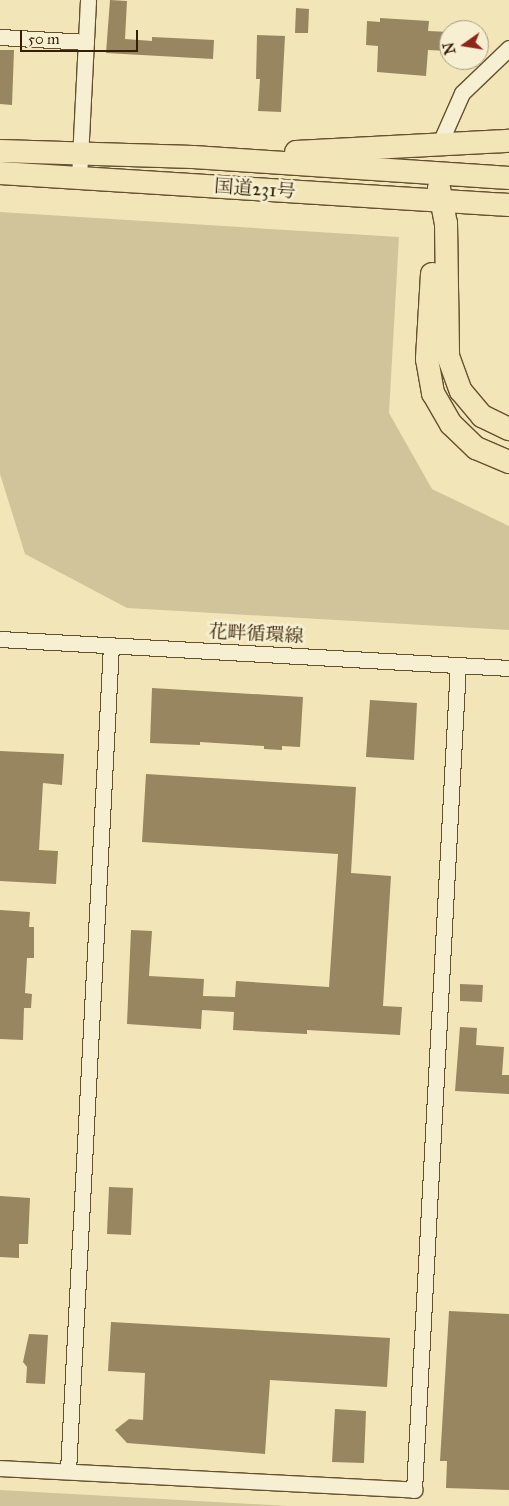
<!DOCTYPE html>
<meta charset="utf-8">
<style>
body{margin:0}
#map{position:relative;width:509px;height:1506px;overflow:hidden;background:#f2e6b9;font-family:"IM FELL Great Primer","Noto Serif JP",serif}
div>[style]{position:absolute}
.green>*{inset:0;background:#d2c49a}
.building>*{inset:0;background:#978660}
.roads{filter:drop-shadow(1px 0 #64512e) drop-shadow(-1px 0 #64512e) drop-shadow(0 1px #64512e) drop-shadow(0 -1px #64512e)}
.minor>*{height:15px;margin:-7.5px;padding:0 7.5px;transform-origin:7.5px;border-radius:7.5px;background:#f7efd2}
.highway>*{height:22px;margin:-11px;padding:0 11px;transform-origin:11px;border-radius:11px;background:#f2e6b9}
span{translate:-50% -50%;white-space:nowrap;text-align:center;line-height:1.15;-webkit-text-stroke:5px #f7efd2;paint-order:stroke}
.street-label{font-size:19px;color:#341f00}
.north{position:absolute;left:439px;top:20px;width:50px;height:50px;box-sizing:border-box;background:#f7efd2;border:1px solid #a99c7e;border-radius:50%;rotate:257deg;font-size:14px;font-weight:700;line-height:20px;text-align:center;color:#341f00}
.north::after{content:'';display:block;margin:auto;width:18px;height:22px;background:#8f2418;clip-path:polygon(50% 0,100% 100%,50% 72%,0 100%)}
.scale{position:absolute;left:20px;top:30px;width:118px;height:22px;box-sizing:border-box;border:2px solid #341f00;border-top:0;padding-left:6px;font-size:15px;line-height:18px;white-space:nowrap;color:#341f00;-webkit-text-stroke:4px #f7efd2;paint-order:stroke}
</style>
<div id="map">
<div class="green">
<i style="clip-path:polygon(0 212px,399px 237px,389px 413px,432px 489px,509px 526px,509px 630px,127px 608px,25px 554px,0 474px)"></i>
<i style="clip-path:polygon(0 1490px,288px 1506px,0 1506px)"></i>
</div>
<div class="building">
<i style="clip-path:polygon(110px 0,127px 1px,125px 39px,152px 41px,152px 37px,214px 40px,213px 59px,106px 53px)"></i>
<i style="clip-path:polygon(296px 8px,309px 9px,308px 33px,295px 33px)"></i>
<i style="clip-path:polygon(380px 18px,429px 21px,428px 31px,449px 32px,449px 51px,428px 50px,426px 76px,377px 72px,378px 46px,366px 45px,367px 21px,380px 22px)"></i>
<i style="clip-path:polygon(257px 35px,285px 36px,281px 112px,258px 111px,260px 79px,256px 79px)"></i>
<i style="clip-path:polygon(0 50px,14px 50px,12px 105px,0 104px)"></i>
<i style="clip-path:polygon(152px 688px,303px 697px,300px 747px,282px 746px,282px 750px,264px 749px,264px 746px,200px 742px,200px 745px,150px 743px)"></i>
<i style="clip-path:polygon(370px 700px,417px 703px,414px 760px,366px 757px)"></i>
<i style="clip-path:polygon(0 751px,64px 754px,62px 785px,43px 783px,39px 850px,58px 851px,56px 884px,0 881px)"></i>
<i style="clip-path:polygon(146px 774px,356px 787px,351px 873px,391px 876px,383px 1006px,402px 1007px,400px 1035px,307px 1030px,307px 1034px,233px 1030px,234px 1012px,202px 1010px,201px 1029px,127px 1024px,131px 930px,152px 931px,149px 976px,204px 979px,203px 996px,235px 997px,236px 981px,329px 987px,338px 854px,142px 842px)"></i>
<i style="clip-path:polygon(0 910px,30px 912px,29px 927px,34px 927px,34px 958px,27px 958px,25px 993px,32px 994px,31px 1008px,24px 1008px,23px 1040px,0 1039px)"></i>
<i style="clip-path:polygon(460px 984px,483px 985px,482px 1002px,460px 1001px)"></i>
<i style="clip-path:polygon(460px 1027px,477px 1028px,476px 1045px,504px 1047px,502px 1075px,509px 1075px,509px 1094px,455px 1091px)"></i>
<i style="clip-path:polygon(109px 1187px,133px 1188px,131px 1235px,107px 1234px)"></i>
<i style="clip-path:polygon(0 1196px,30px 1198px,28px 1244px,19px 1244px,19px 1258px,0 1257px)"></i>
<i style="clip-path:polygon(449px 1311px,509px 1314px,509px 1490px,446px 1488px,447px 1461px,440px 1461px)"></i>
<i style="clip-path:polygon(111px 1322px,390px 1338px,387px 1387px,270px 1380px,265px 1454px,127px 1443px,115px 1430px,129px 1419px,143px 1420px,145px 1373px,108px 1371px)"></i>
<i style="clip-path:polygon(29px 1334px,48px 1335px,45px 1384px,26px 1383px,27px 1367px,23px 1362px)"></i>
<i style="clip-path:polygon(335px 1409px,366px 1411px,364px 1463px,332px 1462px)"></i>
</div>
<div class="roads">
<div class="minor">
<i style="left:0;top:37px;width:86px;rotate:3.3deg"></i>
<i style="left:439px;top:145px;width:57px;rotate:-66.1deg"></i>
<i style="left:462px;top:93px;width:65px;rotate:-43.8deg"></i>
<i style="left:79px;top:178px;width:178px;rotate:-87.1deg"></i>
<i style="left:0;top:639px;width:510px;rotate:3.26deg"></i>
<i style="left:0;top:1468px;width:415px;rotate:3deg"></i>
<i style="left:414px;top:1490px;width:826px;rotate:-86.95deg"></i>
<i style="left:68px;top:1471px;width:826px;rotate:-87.02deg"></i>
</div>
<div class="highway">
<i style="left:0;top:151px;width:193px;rotate:1.8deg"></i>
<i style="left:193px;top:157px;width:317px;rotate:3.8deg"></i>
<i style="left:296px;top:152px;width:213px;rotate:-3deg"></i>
<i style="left:0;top:173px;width:510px;rotate:3.6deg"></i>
<i style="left:439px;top:188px;width:36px;rotate:79deg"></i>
<i style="left:446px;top:223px;width:133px;rotate:89.1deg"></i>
<i style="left:448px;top:356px;width:37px;rotate:70deg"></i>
<i style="left:461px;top:391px;width:33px;rotate:50deg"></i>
<i style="left:482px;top:416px;width:30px;rotate:26deg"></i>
<i style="left:432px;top:274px;width:85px;rotate:93.4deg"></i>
<i style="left:427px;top:359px;width:35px;rotate:80deg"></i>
<i style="left:433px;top:393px;width:36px;rotate:60deg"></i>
<i style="left:451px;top:424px;width:35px;rotate:44deg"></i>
<i style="left:476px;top:448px;width:36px;rotate:23deg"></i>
</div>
</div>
<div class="street-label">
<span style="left:255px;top:189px;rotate:4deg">国道231号</span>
<span style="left:256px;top:634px;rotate:3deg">花畔循環線</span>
</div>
<div class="north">N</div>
<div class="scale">50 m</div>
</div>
